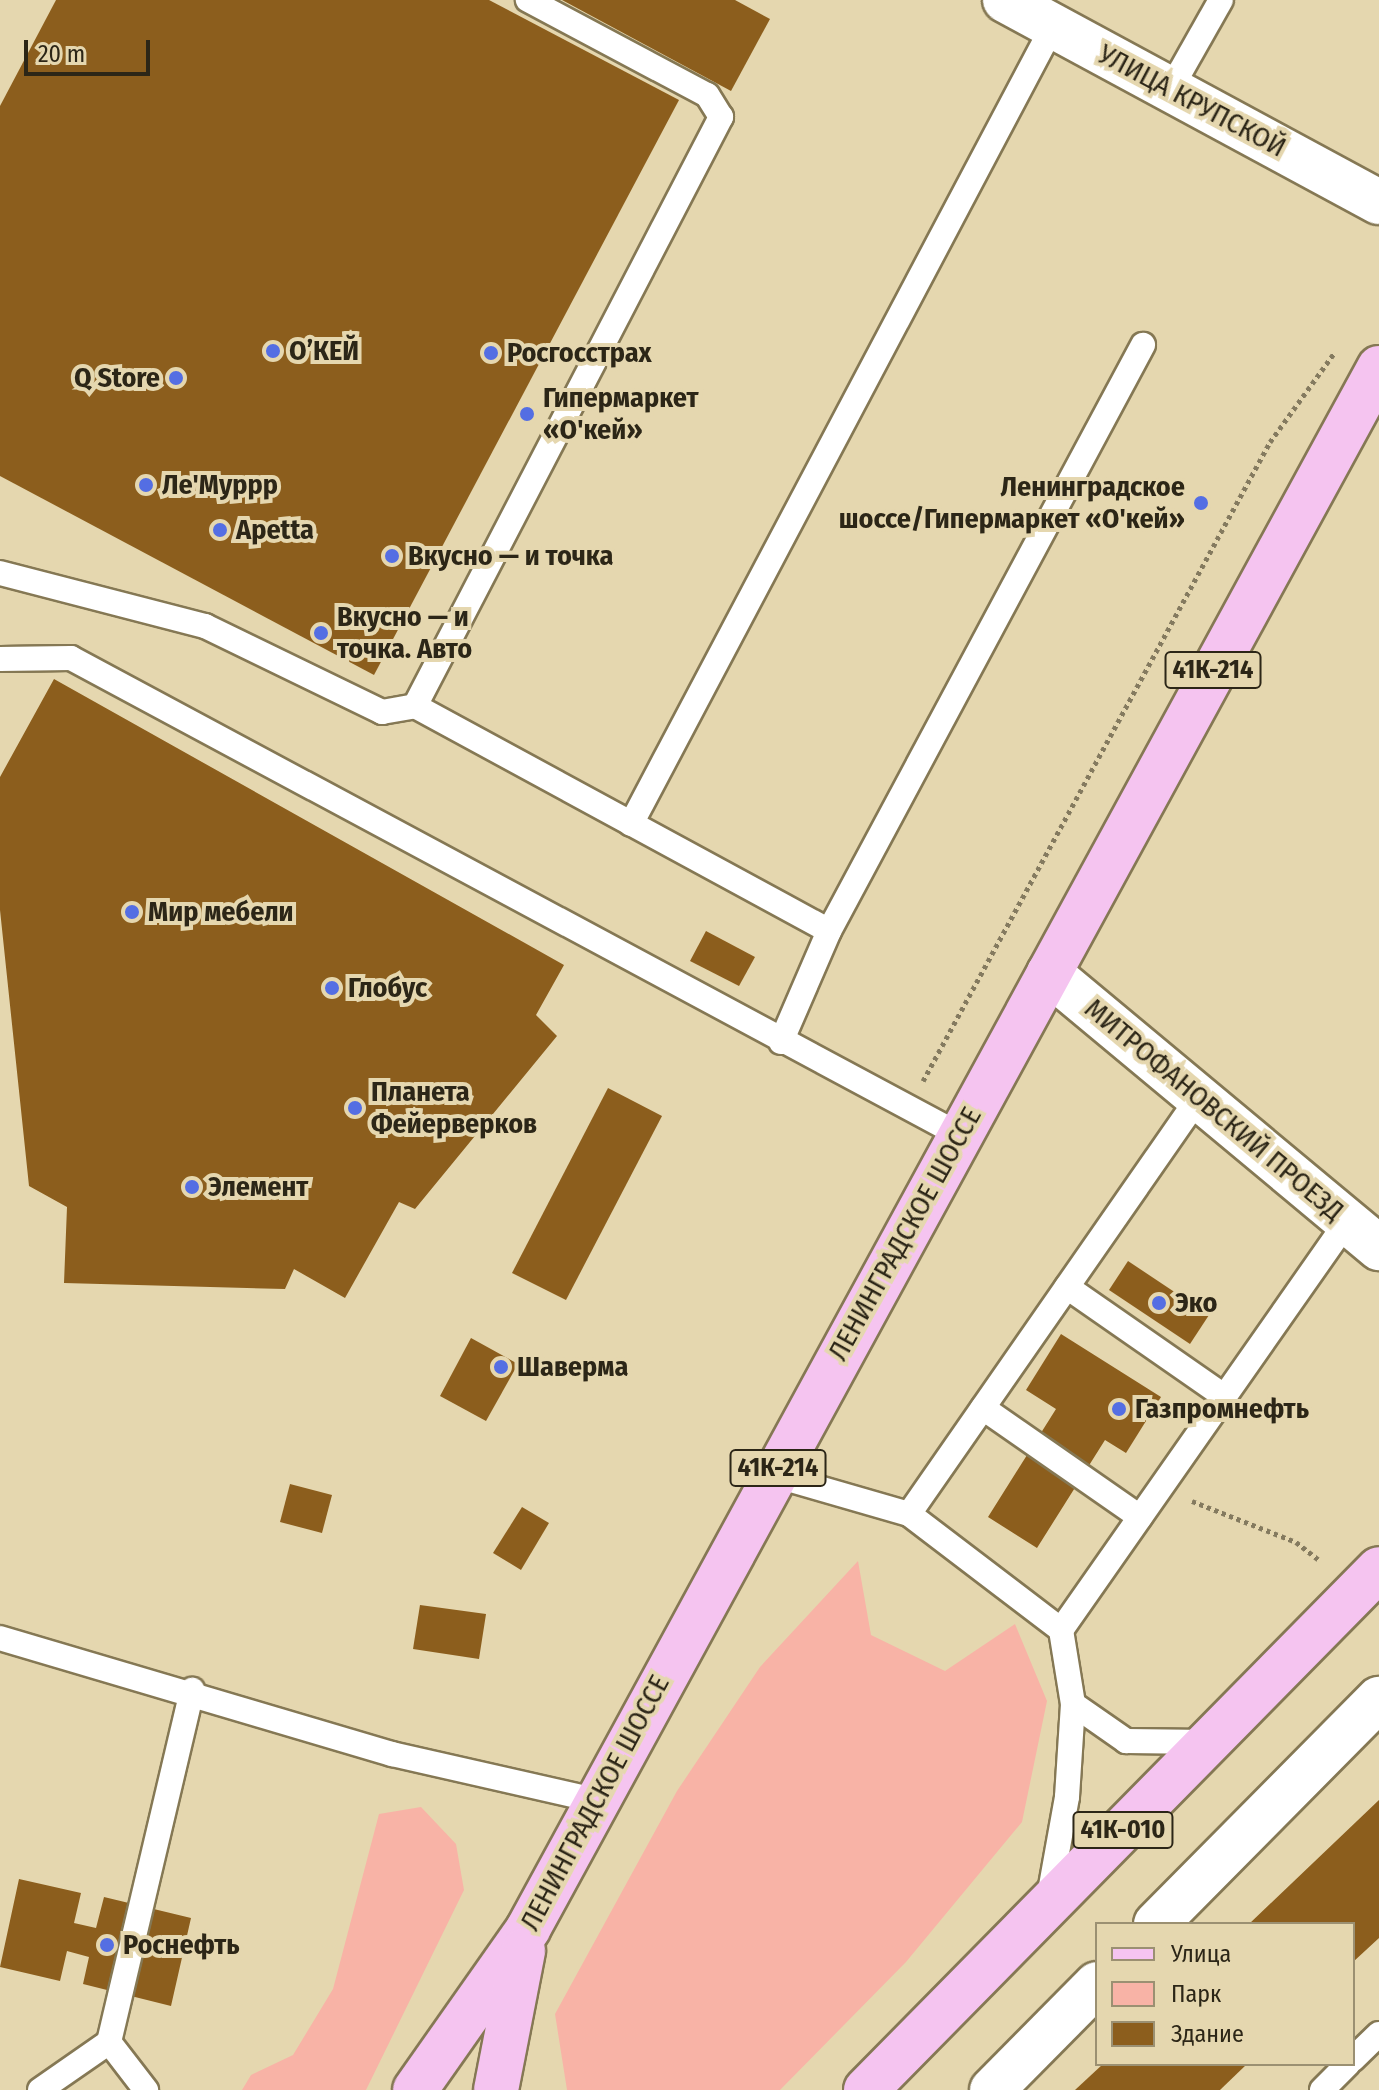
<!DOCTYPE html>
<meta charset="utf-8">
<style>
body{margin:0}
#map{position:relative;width:1379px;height:2090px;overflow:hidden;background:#e5d7af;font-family:"Fira Sans Condensed",sans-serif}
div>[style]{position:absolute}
.green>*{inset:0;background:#f8b3a6}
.building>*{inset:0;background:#8c5e1d}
.path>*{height:5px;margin-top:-2.5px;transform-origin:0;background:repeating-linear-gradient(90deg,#847a5f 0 4px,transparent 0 8px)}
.roads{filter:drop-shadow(2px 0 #857854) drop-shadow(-2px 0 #857854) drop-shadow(0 2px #857854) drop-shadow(0 -2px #857854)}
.service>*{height:24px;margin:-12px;padding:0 12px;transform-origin:12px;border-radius:12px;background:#fff}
.minor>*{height:44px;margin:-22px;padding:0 22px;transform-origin:22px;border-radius:22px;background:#fff}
.tertiary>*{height:44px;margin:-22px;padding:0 22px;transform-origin:22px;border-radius:22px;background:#fff}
.primary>*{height:44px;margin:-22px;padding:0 22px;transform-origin:22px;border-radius:22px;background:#f5c4f0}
.dots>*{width:22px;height:22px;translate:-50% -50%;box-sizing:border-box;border:4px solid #e5d7af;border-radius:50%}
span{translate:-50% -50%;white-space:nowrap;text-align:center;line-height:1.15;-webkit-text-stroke:8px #e5d7af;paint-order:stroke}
.shield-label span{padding:2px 6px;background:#e5d7af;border:2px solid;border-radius:6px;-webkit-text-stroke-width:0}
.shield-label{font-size:26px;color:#2c2617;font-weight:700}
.street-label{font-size:28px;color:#2c2617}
.poi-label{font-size:28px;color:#2c2617;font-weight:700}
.left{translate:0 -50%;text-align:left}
.right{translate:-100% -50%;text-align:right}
.legend{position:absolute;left:1095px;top:1922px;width:260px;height:144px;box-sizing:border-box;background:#e5d7af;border:2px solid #9b9072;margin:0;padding:10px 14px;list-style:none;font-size:24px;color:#2c2617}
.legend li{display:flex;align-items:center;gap:16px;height:40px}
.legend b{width:40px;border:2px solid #9b9072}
.scale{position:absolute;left:24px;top:40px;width:126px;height:36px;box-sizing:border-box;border:4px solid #2c2617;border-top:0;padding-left:10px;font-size:24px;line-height:28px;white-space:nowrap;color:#2c2617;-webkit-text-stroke:6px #e5d7af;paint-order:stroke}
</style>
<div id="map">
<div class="green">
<i style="clip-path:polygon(858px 1561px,871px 1635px,945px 1671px,1015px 1624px,1047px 1701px,1022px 1822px,906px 1962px,780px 2090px,567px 2090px,555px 2014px,677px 1791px,760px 1667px)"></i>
<i style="clip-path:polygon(421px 1807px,456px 1844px,464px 1890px,366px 2090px,242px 2090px,251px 2075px,293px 2055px,333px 1989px,379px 1814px)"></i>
</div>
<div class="building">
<i style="clip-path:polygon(56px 0,489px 0,679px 100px,374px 675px,0 476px,0 106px)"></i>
<i style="clip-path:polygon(562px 0,735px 0,770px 19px,731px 91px)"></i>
<i style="clip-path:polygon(54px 679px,564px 965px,536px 1015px,557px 1036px,415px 1209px,399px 1202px,345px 1298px,294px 1269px,285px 1289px,64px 1283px,67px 1207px,29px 1186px,0 910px,0 777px)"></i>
<i style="clip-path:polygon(706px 931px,755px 957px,739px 986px,690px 961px)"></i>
<i style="clip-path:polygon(608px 1088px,662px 1116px,566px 1300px,512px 1273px)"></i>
<i style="clip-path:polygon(1128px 1261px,1209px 1315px,1190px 1344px,1109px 1290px)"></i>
<i style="clip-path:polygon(1061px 1334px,1161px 1397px,1126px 1453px,1105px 1440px,1037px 1548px,988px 1517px,1056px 1409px,1026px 1390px)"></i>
<i style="clip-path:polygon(471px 1338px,518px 1364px,486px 1421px,440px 1396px)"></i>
<i style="clip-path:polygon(290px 1484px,332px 1495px,322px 1533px,280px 1522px)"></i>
<i style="clip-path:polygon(522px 1507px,549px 1523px,521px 1570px,493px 1553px)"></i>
<i style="clip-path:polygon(420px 1605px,486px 1614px,479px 1659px,413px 1649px)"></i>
<i style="clip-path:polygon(1379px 1800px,1379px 1938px,1353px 1962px,1353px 1924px,1249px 1924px)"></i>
<i style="clip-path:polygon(19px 1879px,81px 1893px,74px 1923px,96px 1928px,104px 1897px,191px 1918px,171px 2006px,83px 1984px,89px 1957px,67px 1951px,60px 1981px,0 1967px)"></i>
<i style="clip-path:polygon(1103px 2064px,1247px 2064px,1220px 2090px,1075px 2090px)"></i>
</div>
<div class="path">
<i style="left:923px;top:1081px;width:727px;rotate:-61.5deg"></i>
<i style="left:1270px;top:442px;width:111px;rotate:-54.2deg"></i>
<i style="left:1192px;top:1501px;width:112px;rotate:21.5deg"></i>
<i style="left:1296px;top:1542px;width:28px;rotate:38deg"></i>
</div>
<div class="roads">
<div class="service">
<i style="left:1170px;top:90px;width:103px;rotate:-60.5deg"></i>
<i style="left:0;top:573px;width:212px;rotate:14.5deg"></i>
<i style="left:205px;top:626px;width:197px;rotate:25.9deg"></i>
<i style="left:382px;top:712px;width:34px;rotate:-10deg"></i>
<i style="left:415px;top:706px;width:471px;rotate:28.5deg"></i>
<i style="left:0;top:659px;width:71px;rotate:-0.8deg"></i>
<i style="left:71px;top:658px;width:1007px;rotate:28.22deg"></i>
<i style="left:415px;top:706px;width:664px;rotate:-62.55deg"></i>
<i style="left:721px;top:117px;width:26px;rotate:-122deg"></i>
<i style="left:707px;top:95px;width:203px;rotate:-152deg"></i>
<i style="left:631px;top:824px;width:903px;rotate:-62.13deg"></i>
<i style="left:781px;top:1042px;width:121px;rotate:-66.6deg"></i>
<i style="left:829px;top:931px;width:665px;rotate:-61.82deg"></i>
<i style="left:1067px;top:1287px;width:191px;rotate:34.8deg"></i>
<i style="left:983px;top:1408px;width:191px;rotate:34.8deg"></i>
<i style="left:774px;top:1475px;width:141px;rotate:16.1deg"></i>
<i style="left:909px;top:1514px;width:191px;rotate:37.3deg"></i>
<i style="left:1061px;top:1630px;width:75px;rotate:80.8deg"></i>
<i style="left:1073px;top:1704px;width:93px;rotate:93.7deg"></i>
<i style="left:1067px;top:1797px;width:102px;rotate:100.2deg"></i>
<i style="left:909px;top:1514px;width:508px;rotate:-55.18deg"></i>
<i style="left:1061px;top:1630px;width:499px;rotate:-55deg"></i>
<i style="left:0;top:1638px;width:409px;rotate:16.5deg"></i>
<i style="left:392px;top:1754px;width:207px;rotate:12.8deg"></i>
<i style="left:1073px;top:1704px;width:65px;rotate:34.9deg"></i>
<i style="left:1126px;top:1741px;width:82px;rotate:0.7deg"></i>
<i style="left:109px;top:2042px;width:61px;rotate:52.4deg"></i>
<i style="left:1353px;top:2059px;width:36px;rotate:-44deg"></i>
<i style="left:40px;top:2090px;width:84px;rotate:-34.8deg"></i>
<i style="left:109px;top:2042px;width:362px;rotate:-76.7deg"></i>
<i style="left:1322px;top:2090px;width:37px;rotate:-45deg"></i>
</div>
<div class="minor">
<i style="left:1156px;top:1924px;width:317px;rotate:-45.3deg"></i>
<i style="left:992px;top:2090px;width:149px;rotate:-45.3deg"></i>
</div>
<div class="tertiary">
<i style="left:1005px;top:0;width:425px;rotate:28.4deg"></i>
<i style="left:1049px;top:973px;width:430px;rotate:39.8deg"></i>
</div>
<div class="primary">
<i style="left:415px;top:2090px;width:197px;rotate:-54.9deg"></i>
<i style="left:528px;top:1929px;width:1778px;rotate:-61.4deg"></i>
<i style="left:496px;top:2090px;width:142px;rotate:-79deg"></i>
<i style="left:866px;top:2090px;width:731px;rotate:-45.44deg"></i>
</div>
</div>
<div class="dots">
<i style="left:273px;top:351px;background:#546ee3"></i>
<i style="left:491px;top:353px;background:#546ee3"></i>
<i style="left:176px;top:378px;background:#546ee3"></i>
<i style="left:527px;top:414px;background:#546ee3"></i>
<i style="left:146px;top:485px;background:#546ee3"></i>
<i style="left:1201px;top:503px;background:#546ee3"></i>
<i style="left:220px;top:530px;background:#546ee3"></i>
<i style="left:392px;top:556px;background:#546ee3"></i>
<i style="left:321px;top:633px;background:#546ee3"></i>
<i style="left:132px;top:912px;background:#546ee3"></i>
<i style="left:332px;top:988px;background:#546ee3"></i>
<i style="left:355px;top:1108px;background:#546ee3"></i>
<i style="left:192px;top:1187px;background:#546ee3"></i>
<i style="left:1159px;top:1303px;background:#546ee3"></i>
<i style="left:501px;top:1367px;background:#546ee3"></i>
<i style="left:1119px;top:1409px;background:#546ee3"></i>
<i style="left:107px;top:1945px;background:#546ee3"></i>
</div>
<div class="shield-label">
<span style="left:1213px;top:670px">41К-214</span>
<span style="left:778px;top:1468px">41К-214</span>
<span style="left:1123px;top:1830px">41К-010</span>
</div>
<div class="street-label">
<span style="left:1192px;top:101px;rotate:28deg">УЛИЦА КРУПСКОЙ</span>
<span style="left:1214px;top:1110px;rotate:40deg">МИТРОФАНОВСКИЙ ПРОЕЗД</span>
<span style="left:905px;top:1234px;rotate:-61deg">ЛЕНИНГРАДСКОЕ ШОССЕ</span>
<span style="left:595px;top:1803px;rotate:-62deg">ЛЕНИНГРАДСКОЕ ШОССЕ</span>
</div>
<div class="poi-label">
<span class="left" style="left:289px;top:351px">О’КЕЙ</span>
<span class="left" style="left:507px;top:353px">Росгосстрах</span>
<span class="right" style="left:160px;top:378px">Q Store</span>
<span class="left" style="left:543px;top:414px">Гипермаркет<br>«О'кей»</span>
<span class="left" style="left:162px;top:485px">Ле'Муррр</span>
<span class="right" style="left:1185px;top:503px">Ленинградское<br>шоссе/Гипермаркет «О'кей»</span>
<span class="left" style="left:236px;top:530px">Apetta</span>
<span class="left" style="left:408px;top:556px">Вкусно — и точка</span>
<span class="left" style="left:337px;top:633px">Вкусно — и<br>точка. Авто</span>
<span class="left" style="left:148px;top:912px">Мир мебели</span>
<span class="left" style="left:348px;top:988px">Глобус</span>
<span class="left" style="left:371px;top:1108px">Планета<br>Фейерверков</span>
<span class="left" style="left:208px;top:1187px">Элемент</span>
<span class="left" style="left:1175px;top:1303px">Эко</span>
<span class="left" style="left:517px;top:1367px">Шаверма</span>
<span class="left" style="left:1135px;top:1409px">Газпромнефть</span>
<span class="left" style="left:123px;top:1945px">Роснефть</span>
</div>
<ul class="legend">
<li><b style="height:10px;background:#f5c4f0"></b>Улица</li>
<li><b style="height:22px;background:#f8b3a6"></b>Парк</li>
<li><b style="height:22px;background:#8c5e1d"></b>Здание</li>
</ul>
<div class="scale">20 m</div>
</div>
